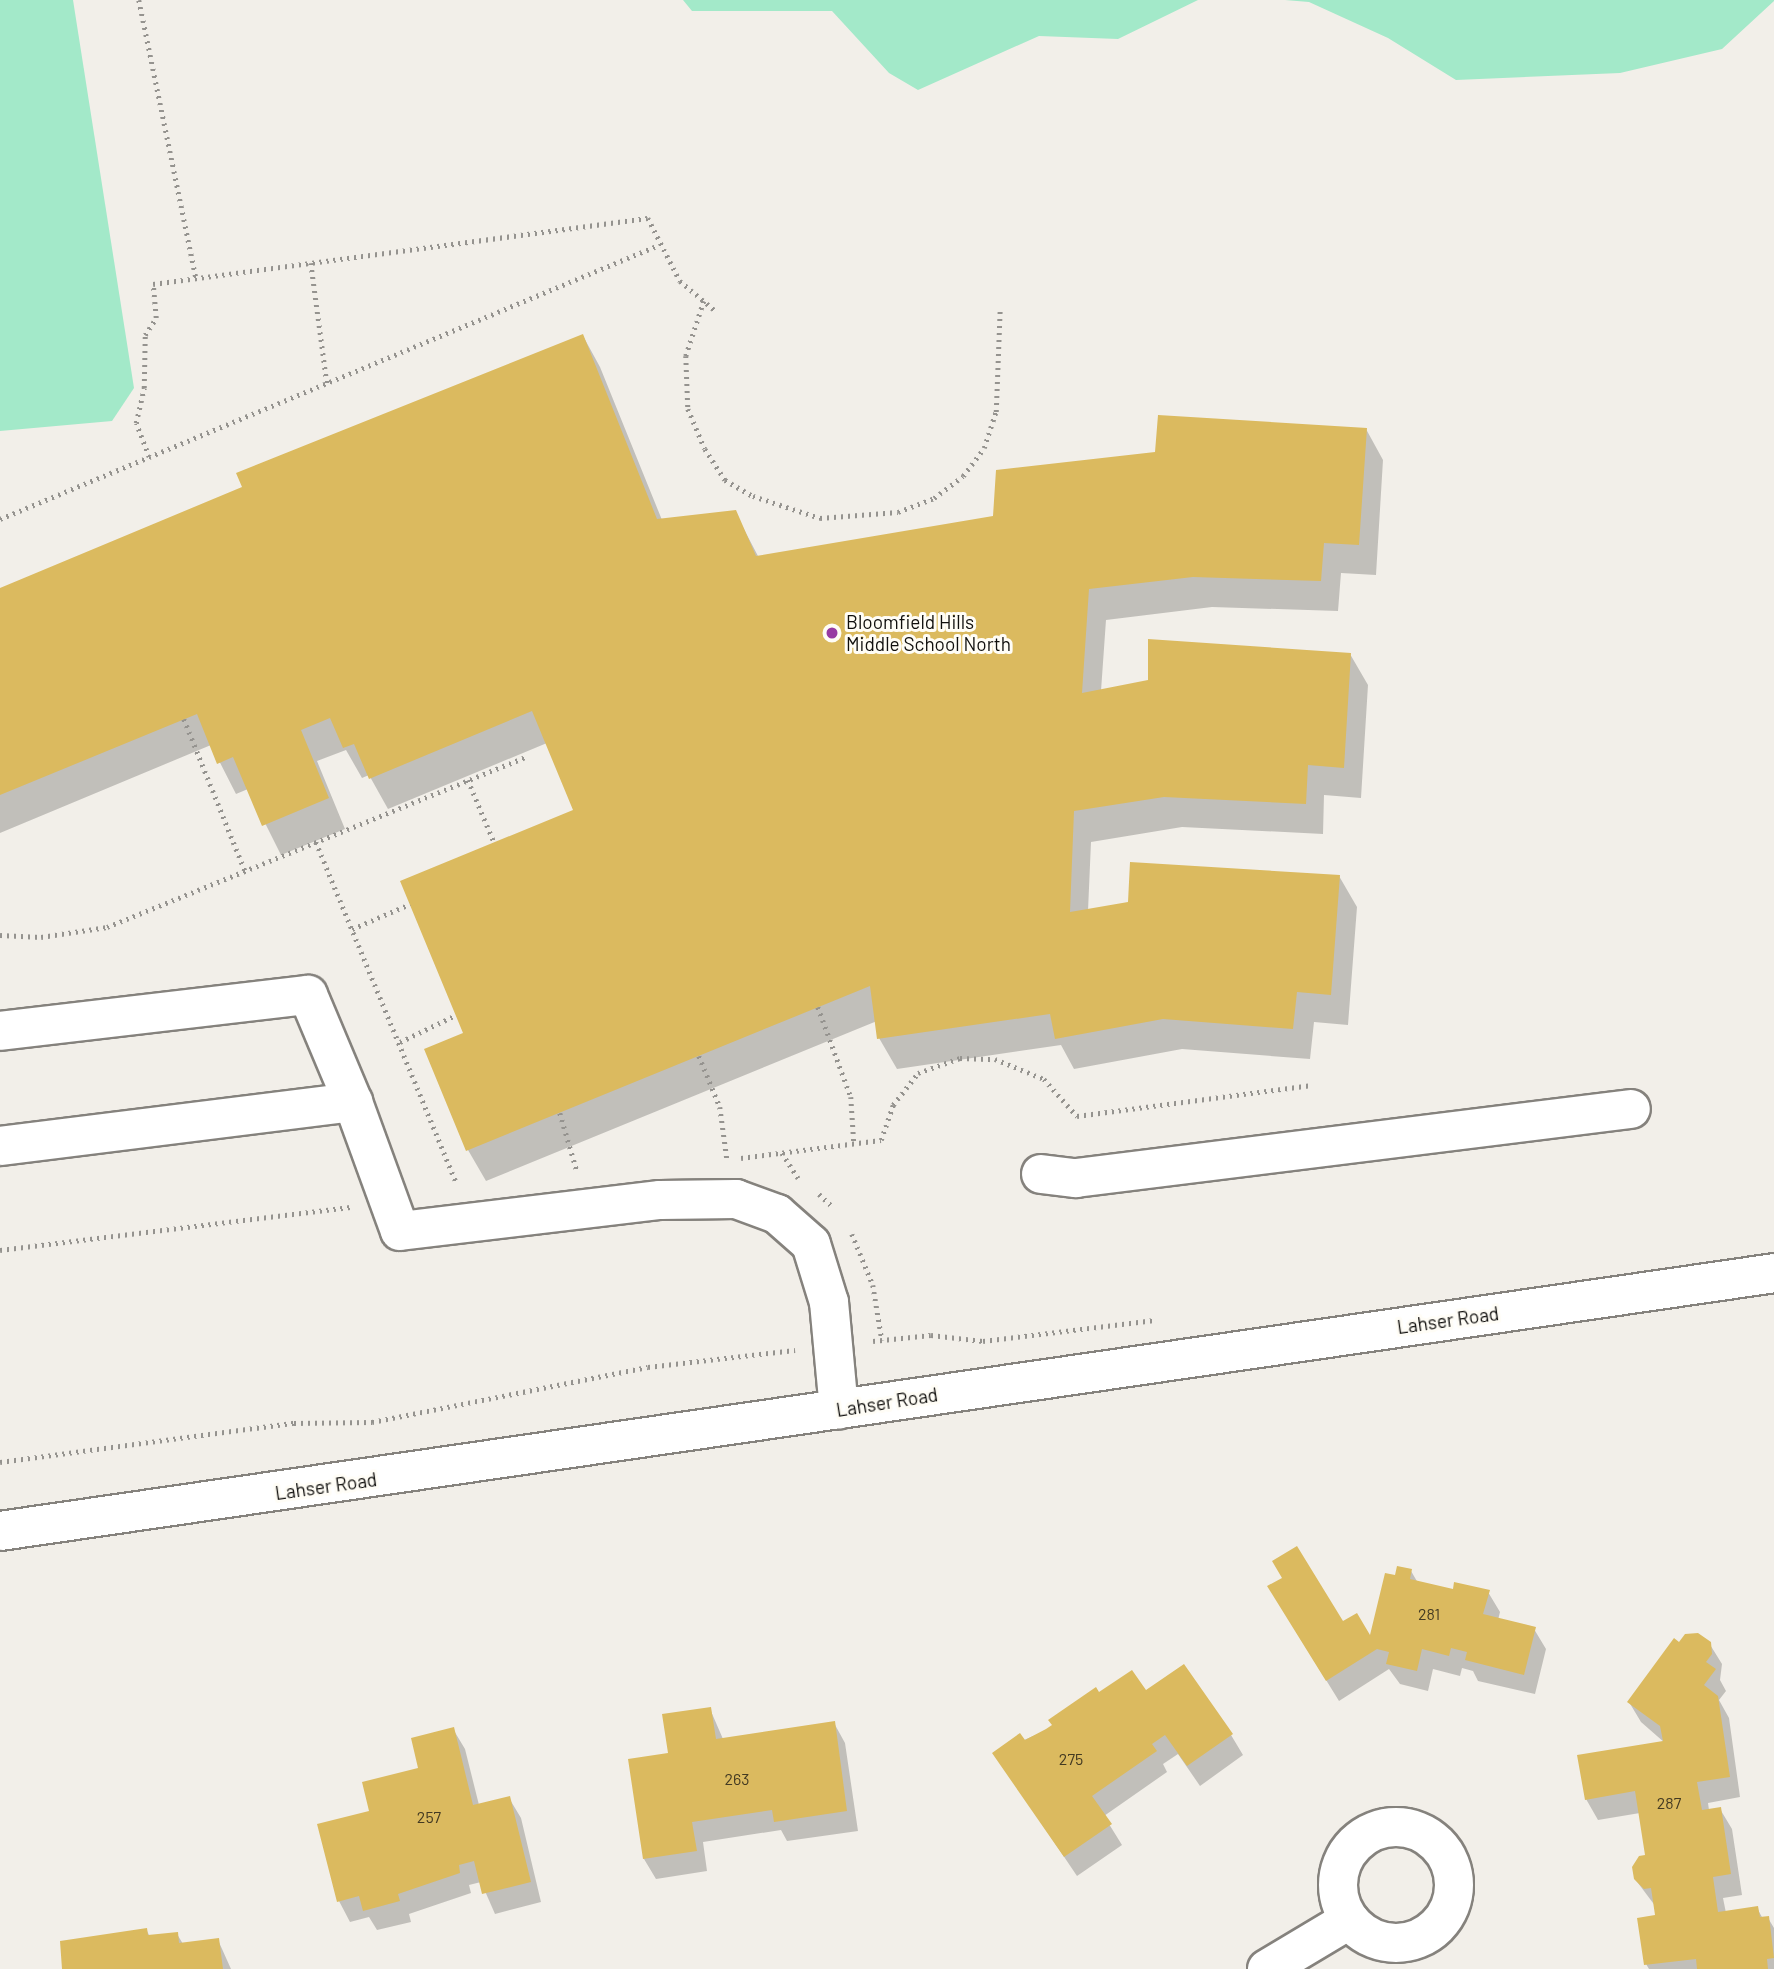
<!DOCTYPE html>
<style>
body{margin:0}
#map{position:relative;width:1774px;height:1969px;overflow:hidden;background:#f2efe9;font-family:Barlow,sans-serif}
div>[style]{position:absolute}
.green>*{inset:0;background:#a3e9c9}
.shadow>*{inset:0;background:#0003}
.building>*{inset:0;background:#dbba5f}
.path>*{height:4.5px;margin-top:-2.25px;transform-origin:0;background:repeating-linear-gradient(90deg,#95938f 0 2px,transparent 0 7px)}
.roads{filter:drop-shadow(2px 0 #85827d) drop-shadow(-2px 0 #85827d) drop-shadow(0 2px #85827d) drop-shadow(0 -2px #85827d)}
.minor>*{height:38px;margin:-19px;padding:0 19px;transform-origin:19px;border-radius:19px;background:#fff}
.minor>.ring{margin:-19px;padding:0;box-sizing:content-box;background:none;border:38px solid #fff;border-radius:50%}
.dots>*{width:19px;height:19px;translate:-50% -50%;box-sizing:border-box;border:4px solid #fffdf6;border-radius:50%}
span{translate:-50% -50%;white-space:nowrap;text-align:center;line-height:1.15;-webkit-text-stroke:6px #fffdf6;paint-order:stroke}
.number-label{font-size:16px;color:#433a22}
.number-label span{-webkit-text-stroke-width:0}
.poi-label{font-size:19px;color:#100f0d}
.left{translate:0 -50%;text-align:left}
.street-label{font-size:19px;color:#100f0d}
</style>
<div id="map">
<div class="green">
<i style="clip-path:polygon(0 0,73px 0,134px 388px,112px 421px,0 431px)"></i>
<i style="clip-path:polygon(683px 0,1198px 0,1118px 39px,1039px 36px,918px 90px,889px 73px,832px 11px,692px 11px)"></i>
<i style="clip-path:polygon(1285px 0,1774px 0,1774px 1px,1722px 49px,1620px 73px,1456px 80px,1388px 38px,1309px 2px)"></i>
</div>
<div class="shadow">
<i style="clip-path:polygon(583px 336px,600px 367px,662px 520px,735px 512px,759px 558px,994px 518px,1366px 429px,1383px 460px,1376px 575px,1341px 573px,1338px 611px,1212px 607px,1106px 620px,1101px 691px,1350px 654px,1368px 685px,1361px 798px,1324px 795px,1323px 834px,1182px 827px,1091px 842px,1088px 911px,1339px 876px,1357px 907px,1348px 1025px,1314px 1022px,1310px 1059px,1182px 1049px,1074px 1069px,1061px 1045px,897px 1069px,879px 1038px,877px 1021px,486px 1181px,468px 1150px,466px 1034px,575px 811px,547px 743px,388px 809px,369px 775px,362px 778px,346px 750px,317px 761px,345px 829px,281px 855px,248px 789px,236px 794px,211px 745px,0 833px,0 590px,244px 488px)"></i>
<i style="clip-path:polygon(1411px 1571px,1418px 1583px,1454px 1591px,1488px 1592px,1500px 1612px,1498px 1620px,1534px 1629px,1546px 1649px,1535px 1694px,1478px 1681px,1473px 1671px,1462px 1668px,1460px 1676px,1433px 1669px,1428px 1691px,1400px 1684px,1389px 1669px,1339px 1701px,1281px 1607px,1343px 1623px,1371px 1640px,1396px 1577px)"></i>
<i style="clip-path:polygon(1709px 1643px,1722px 1664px,1720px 1680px,1726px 1691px,1719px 1700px,1729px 1718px,1740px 1797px,1708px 1803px,1709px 1810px,1720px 1809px,1732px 1829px,1742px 1895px,1723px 1898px,1726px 1913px,1757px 1908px,1763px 1919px,1768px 1918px,1774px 1928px,1774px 1969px,1649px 1969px,1646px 1964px,1657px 1917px,1656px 1907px,1635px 1879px,1647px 1856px,1640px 1813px,1598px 1820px,1586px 1799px,1665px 1743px,1641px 1722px,1629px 1702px,1680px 1645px)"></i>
<i style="clip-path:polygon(1145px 1692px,1231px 1735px,1243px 1755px,1200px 1786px,1178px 1754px,1163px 1764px,1167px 1772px,1104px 1816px,1122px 1845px,1077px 1876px,994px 1753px,1047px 1730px,1098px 1695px)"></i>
<i style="clip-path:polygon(710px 1709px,723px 1739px,834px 1723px,845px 1743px,858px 1831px,787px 1841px,781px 1830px,703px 1842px,707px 1871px,656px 1879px,644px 1859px,670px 1755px)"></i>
<i style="clip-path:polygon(453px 1729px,465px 1749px,479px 1805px,509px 1798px,521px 1818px,541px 1902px,495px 1914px,481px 1882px,469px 1885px,471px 1893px,409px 1914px,411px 1922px,377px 1930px,369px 1917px,350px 1922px,339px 1901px,371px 1812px,420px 1769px)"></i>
<i style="clip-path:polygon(146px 1929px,150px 1937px,177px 1934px,183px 1944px,218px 1940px,231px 1969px,64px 1969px)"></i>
</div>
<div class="building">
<i style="clip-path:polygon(583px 334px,657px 519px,736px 510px,756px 556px,993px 516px,996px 470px,1155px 452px,1158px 415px,1367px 428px,1359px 545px,1324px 543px,1321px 581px,1193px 577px,1089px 589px,1082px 693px,1148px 680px,1148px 639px,1351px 653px,1344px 768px,1308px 765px,1306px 804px,1164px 797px,1074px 811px,1070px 912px,1128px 902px,1130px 862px,1340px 875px,1331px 995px,1297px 992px,1293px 1029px,1163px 1019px,1055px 1039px,1050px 1014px,877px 1039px,870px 986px,466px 1151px,424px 1049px,463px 1033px,400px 881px,573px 810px,532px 711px,369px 779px,354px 744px,343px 748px,330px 718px,301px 730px,329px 798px,262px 826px,233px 757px,217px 764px,197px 714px,0 795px,0 588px,242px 487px,236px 473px)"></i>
<i style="clip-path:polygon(1297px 1546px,1343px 1621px,1357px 1613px,1370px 1635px,1385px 1573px,1395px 1575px,1397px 1566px,1412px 1569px,1410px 1579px,1453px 1589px,1454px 1582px,1490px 1590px,1483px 1614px,1536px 1627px,1524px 1675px,1465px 1660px,1467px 1652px,1451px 1648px,1449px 1656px,1422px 1649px,1417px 1671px,1386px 1664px,1389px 1652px,1377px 1649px,1326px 1681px,1267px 1586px,1282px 1578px,1272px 1561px)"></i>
<i style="clip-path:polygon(1698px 1633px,1711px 1642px,1712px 1654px,1706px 1662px,1716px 1669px,1704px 1685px,1718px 1696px,1730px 1777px,1697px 1782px,1702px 1810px,1721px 1807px,1731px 1874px,1713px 1877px,1718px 1912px,1758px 1906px,1760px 1917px,1769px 1916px,1774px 1958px,1767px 1959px,1768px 1969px,1697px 1969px,1696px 1959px,1644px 1965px,1637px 1918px,1655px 1915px,1651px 1888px,1644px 1889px,1634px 1879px,1632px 1867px,1639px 1856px,1645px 1855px,1635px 1791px,1585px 1800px,1577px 1755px,1663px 1741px,1660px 1726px,1627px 1702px,1674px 1638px,1679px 1642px,1685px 1634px)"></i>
<i style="clip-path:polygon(1184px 1664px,1233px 1734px,1187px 1766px,1165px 1735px,1152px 1744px,1157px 1751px,1092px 1796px,1112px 1824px,1064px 1857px,992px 1753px,1020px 1733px,1025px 1740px,1046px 1729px,1052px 1725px,1048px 1720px,1096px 1687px,1099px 1692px,1132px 1670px,1146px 1690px)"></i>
<i style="clip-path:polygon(711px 1707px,716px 1739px,835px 1721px,847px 1811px,774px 1822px,772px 1810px,692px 1822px,697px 1851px,643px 1859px,628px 1759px,668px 1753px,662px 1714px)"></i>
<i style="clip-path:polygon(454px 1727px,473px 1805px,510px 1796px,531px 1882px,482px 1894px,474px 1861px,459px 1865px,460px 1873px,398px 1894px,400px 1901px,363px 1911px,359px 1896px,337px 1902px,317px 1824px,369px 1811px,362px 1782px,418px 1768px,411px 1738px)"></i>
<i style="clip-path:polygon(147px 1928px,148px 1935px,178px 1932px,179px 1943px,219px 1938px,223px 1969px,62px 1969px,60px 1941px)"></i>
</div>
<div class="path">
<i style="left:139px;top:0;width:284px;rotate:78.4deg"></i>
<i style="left:311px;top:263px;width:121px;rotate:82.4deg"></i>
<i style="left:704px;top:301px;width:58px;rotate:108.1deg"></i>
<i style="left:686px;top:356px;width:53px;rotate:87.8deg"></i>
<i style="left:688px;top:409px;width:43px;rotate:67deg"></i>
<i style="left:705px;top:449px;width:37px;rotate:57deg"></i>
<i style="left:725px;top:480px;width:32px;rotate:30deg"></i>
<i style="left:753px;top:496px;width:71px;rotate:18.2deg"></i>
<i style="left:820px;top:518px;width:78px;rotate:-4.4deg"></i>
<i style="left:898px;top:512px;width:39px;rotate:-21deg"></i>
<i style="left:934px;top:498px;width:36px;rotate:-37deg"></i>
<i style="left:963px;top:476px;width:35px;rotate:-53deg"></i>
<i style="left:984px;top:448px;width:38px;rotate:-72deg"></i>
<i style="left:996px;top:412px;width:103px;rotate:-87.8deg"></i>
<i style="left:149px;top:457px;width:36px;rotate:-111deg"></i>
<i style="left:136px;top:423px;width:36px;rotate:-77deg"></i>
<i style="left:144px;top:388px;width:53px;rotate:-88.9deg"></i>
<i style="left:145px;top:335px;width:20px;rotate:-57deg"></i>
<i style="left:156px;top:318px;width:34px;rotate:-95deg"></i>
<i style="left:153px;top:284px;width:499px;rotate:-7.6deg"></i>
<i style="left:648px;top:218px;width:71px;rotate:63.1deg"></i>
<i style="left:680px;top:281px;width:48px;rotate:40deg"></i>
<i style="left:0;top:519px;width:714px;rotate:-22.58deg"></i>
<i style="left:184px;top:719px;width:164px;rotate:68.1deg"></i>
<i style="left:468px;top:780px;width:67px;rotate:67.2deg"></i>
<i style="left:316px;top:842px;width:370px;rotate:67.6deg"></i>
<i style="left:352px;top:929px;width:63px;rotate:-23.3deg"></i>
<i style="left:0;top:935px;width:41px;rotate:2.8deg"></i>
<i style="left:41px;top:937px;width:67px;rotate:-8.6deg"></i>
<i style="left:107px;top:927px;width:451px;rotate:-22.1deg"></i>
<i style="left:818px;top:1007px;width:96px;rotate:69.9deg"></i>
<i style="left:851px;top:1097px;width:47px;rotate:86.3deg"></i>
<i style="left:400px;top:1042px;width:62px;rotate:-25.7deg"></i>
<i style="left:699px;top:1056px;width:55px;rotate:67.6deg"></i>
<i style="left:720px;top:1107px;width:52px;rotate:82.3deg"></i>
<i style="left:560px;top:1113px;width:60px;rotate:73.7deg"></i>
<i style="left:782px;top:1153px;width:30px;rotate:57deg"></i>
<i style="left:741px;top:1158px;width:141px;rotate:-7.3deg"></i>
<i style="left:881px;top:1140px;width:37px;rotate:-71deg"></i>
<i style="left:893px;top:1105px;width:41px;rotate:-52deg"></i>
<i style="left:918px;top:1073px;width:45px;rotate:-19.7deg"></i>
<i style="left:960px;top:1058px;width:35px;rotate:2deg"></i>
<i style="left:995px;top:1059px;width:53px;rotate:22.2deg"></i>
<i style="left:1044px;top:1079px;width:50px;rotate:48.3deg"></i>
<i style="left:1077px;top:1116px;width:237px;rotate:-7.5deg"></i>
<i style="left:819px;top:1194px;width:19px;rotate:43deg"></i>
<i style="left:852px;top:1234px;width:55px;rotate:67.6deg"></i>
<i style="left:873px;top:1285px;width:56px;rotate:80.7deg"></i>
<i style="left:0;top:1250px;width:353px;rotate:-7deg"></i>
<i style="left:873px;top:1341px;width:58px;rotate:-5.9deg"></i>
<i style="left:931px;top:1335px;width:52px;rotate:6.6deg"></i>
<i style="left:983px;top:1341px;width:171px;rotate:-7deg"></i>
<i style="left:0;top:1462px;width:297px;rotate:-7.6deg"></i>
<i style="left:294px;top:1423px;width:78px;rotate:-0.7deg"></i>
<i style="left:372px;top:1422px;width:281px;rotate:-11.3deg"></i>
<i style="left:648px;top:1367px;width:148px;rotate:-6.6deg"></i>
</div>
<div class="roads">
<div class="minor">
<i style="left:0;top:1031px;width:310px;rotate:-6.7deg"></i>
<i style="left:308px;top:995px;width:116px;rotate:67.2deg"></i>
<i style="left:0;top:1146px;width:356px;rotate:-7.1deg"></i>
<i style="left:353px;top:1102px;width:137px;rotate:70deg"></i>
<i style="left:400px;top:1231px;width:262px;rotate:-6.8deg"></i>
<i style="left:660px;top:1200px;width:76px;rotate:-0.8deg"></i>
<i style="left:736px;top:1199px;width:44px;rotate:20.1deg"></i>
<i style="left:777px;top:1214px;width:45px;rotate:41.4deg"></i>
<i style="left:811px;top:1244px;width:61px;rotate:72.8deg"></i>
<i style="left:829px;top:1302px;width:108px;rotate:84.7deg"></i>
<i style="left:1041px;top:1174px;width:35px;rotate:7deg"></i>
<i style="left:1076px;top:1178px;width:559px;rotate:-7.09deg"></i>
<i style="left:0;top:1531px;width:1793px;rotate:-8.27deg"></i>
<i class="ring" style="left:1338px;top:1827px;width:78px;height:78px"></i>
<i style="left:1267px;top:1969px;width:96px;rotate:-30.9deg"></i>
</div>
</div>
<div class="dots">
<i style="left:832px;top:633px;background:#973aa3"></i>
</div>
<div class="number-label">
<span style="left:1429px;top:1614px">281</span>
<span style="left:1071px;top:1759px">275</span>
<span style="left:737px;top:1779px">263</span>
<span style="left:1669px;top:1803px">287</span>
<span style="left:429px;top:1817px">257</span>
</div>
<div class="poi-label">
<span class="left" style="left:846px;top:633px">Bloomfield Hills<br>Middle School North</span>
</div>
<div class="street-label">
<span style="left:1448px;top:1320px;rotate:-8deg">Lahser Road</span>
<span style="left:887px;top:1402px;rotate:-9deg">Lahser Road</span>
<span style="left:326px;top:1486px;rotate:-8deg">Lahser Road</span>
</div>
</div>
